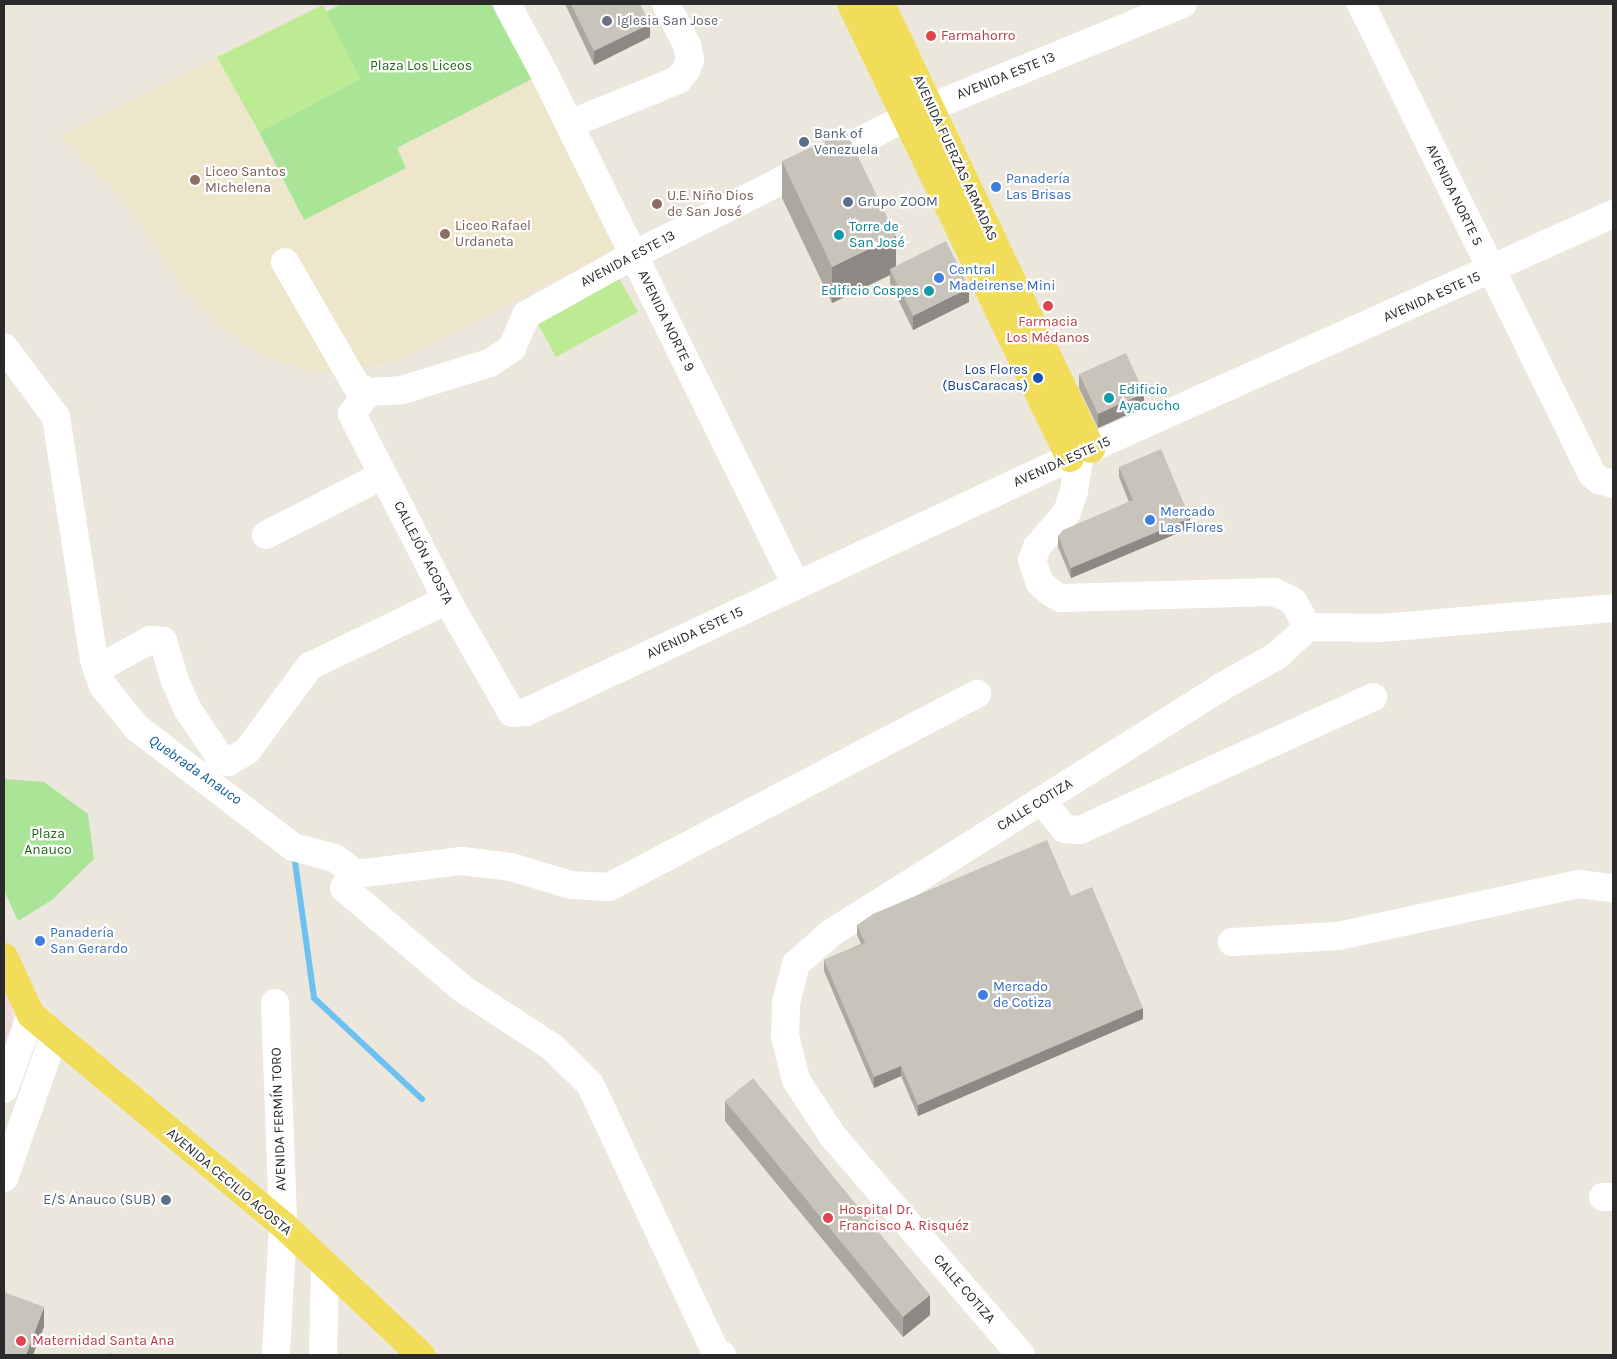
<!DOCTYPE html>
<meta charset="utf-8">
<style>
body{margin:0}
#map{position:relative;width:1617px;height:1359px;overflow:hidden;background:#ece7dc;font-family:Karla,sans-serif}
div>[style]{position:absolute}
.education>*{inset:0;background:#eee6cb}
.medical>*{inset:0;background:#f3dad9}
.green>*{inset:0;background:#aae497}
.pitch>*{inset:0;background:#bdeb93}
.stream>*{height:6px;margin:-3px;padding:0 3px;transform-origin:3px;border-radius:3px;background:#6dc1f0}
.minor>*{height:28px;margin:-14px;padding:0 14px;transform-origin:14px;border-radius:14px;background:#fff}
.major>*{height:28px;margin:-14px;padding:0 14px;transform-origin:14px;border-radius:14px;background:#f2dd5b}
.wall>*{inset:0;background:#aca8a1}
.shaded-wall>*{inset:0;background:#8c8883}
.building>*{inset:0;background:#c8c3bb}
.dots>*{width:14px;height:14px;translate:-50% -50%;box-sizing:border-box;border:2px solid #fff;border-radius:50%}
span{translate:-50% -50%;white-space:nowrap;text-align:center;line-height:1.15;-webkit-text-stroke:4.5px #fff;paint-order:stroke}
.worship-label{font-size:14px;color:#5b616d}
.left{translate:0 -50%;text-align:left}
.health-label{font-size:14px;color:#be3a42}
.park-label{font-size:14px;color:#226819}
.street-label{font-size:14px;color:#2a2a2a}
.service-label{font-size:14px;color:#4e5e75}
.right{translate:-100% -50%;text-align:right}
.education-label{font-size:14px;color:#785e54}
.shop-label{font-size:14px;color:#366cbe}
.culture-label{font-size:14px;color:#0d838f}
.transit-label{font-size:14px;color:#164399}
.water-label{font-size:15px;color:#0c5d9c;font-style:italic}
.frame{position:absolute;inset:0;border:5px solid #2a2a2a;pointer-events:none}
</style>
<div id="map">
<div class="education">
<i style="clip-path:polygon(217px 57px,304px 220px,406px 168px,397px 149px,533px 79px,617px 248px,401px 359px,355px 370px,308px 371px,260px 354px,221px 327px,185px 290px,119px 194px,60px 136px)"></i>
</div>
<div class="medical">
<i style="clip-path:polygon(11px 996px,12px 1031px,4px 1052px,4px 1000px)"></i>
</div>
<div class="green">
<i style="clip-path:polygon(341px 4px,507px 4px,544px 73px,397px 148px,406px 168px,304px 220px,259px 132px,360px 79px,326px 12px)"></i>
<i style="clip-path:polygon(4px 779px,44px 782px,88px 814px,94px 859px,52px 900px,18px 921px,4px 890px)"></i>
</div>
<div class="pitch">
<i style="clip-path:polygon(323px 5px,360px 79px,259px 132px,217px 57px)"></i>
<i style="clip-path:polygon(617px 275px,638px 312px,556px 357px,535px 319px)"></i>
</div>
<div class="stream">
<i style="left:294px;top:855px;width:144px;rotate:82deg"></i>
<i style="left:314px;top:998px;width:148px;rotate:43.1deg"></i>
</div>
<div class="minor">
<i style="left:507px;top:4px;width:78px;rotate:61.8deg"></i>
<i style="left:544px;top:73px;width:571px;rotate:63.79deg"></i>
<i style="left:1361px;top:4px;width:524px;rotate:63.83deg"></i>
<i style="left:1592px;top:474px;width:9px;rotate:41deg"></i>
<i style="left:1599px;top:480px;width:15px;rotate:16deg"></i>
<i style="left:570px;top:124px;width:117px;rotate:-22.2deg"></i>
<i style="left:678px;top:80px;width:13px;rotate:-51deg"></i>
<i style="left:686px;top:70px;width:11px;rotate:-68deg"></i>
<i style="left:690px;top:60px;width:15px;rotate:-101deg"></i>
<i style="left:687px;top:45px;width:46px;rotate:-117.1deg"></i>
<i style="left:285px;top:262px;width:142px;rotate:60deg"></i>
<i style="left:356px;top:385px;width:14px;rotate:30deg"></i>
<i style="left:368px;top:392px;width:34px;rotate:-3deg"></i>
<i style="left:402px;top:390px;width:92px;rotate:-17.1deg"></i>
<i style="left:490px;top:363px;width:27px;rotate:-34deg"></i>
<i style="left:512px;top:348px;width:36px;rotate:-67deg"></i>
<i style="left:526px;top:315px;width:124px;rotate:-29.1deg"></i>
<i style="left:634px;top:255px;width:306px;rotate:-26.8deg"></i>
<i style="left:907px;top:117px;width:298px;rotate:-22.3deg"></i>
<i style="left:4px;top:347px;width:87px;rotate:53.4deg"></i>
<i style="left:56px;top:417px;width:246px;rotate:81.1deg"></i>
<i style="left:94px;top:660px;width:28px;rotate:71deg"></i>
<i style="left:103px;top:686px;width:54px;rotate:51deg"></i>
<i style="left:137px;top:728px;width:196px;rotate:37.3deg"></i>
<i style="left:293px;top:847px;width:43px;rotate:14.7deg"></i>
<i style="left:335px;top:858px;width:26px;rotate:37deg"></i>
<i style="left:368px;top:392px;width:27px;rotate:126deg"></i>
<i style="left:352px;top:414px;width:209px;rotate:62.9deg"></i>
<i style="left:447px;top:600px;width:130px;rotate:60.1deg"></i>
<i style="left:512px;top:713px;width:14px;rotate:-4deg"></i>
<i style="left:526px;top:712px;width:612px;rotate:-25.06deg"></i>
<i style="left:1080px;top:453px;width:584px;rotate:-24.15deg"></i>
<i style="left:1080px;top:453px;width:38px;rotate:99deg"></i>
<i style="left:1074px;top:491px;width:22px;rotate:108deg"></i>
<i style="left:1067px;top:512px;width:46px;rotate:130.6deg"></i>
<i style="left:1037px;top:547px;width:14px;rotate:111deg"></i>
<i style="left:1032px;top:560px;width:24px;rotate:71deg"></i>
<i style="left:1040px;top:583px;width:13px;rotate:42deg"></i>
<i style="left:1050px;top:592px;width:13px;rotate:29deg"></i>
<i style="left:1061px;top:598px;width:213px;rotate:-1.6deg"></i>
<i style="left:1274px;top:592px;width:21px;rotate:25deg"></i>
<i style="left:1293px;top:601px;width:30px;rotate:60deg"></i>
<i style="left:266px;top:535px;width:131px;rotate:-27.1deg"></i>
<i style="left:1308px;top:627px;width:73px;rotate:0.8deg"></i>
<i style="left:1381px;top:628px;width:233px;rotate:-4.9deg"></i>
<i style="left:97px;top:669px;width:60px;rotate:-28.7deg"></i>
<i style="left:150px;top:640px;width:13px;rotate:4deg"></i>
<i style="left:163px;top:641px;width:42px;rotate:73.3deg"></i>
<i style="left:175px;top:681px;width:32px;rotate:66deg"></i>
<i style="left:188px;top:710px;width:59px;rotate:56deg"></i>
<i style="left:221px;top:759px;width:8px;rotate:23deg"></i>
<i style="left:228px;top:762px;width:22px;rotate:-30deg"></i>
<i style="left:247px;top:751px;width:106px;rotate:-53.5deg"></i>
<i style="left:310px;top:666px;width:152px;rotate:-25.7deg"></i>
<i style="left:1042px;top:801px;width:36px;rotate:51deg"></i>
<i style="left:1065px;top:829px;width:15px;rotate:4deg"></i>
<i style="left:1080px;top:830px;width:322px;rotate:-24.4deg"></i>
<i style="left:1232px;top:942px;width:106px;rotate:-3.2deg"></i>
<i style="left:1338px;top:936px;width:246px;rotate:-12.2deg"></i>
<i style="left:1578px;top:884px;width:35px;rotate:7deg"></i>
<i style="left:275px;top:1003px;width:222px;rotate:87.9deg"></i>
<i style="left:283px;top:1225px;width:130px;rotate:93.1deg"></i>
<i style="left:4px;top:1089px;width:79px;rotate:-70deg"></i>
<i style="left:4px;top:1178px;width:151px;rotate:-70.6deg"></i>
<i style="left:1603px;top:1197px;width:10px"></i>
<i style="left:323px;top:1355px;width:89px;rotate:-88.7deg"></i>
<i style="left:722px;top:1355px;width:6px;rotate:-162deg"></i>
<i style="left:716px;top:1353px;width:297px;rotate:-115.1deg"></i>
<i style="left:590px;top:1084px;width:53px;rotate:-135.8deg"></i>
<i style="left:552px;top:1047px;width:106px;rotate:-146.9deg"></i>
<i style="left:463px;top:989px;width:156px;rotate:-139.7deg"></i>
<i style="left:344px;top:888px;width:18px;rotate:-49deg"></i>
<i style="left:356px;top:874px;width:107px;rotate:-7deg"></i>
<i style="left:462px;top:861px;width:49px;rotate:7deg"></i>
<i style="left:511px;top:867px;width:63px;rotate:16.7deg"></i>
<i style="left:571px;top:885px;width:38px;rotate:3deg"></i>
<i style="left:609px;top:887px;width:416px;rotate:-27.7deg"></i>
<i style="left:1021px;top:1355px;width:290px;rotate:-130.7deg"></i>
<i style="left:832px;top:1135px;width:66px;rotate:-123.2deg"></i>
<i style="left:796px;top:1080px;width:45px;rotate:-104deg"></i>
<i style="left:785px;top:1036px;width:33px;rotate:-88deg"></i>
<i style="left:786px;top:1003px;width:40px;rotate:-75.6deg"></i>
<i style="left:796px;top:964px;width:47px;rotate:-41.5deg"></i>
<i style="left:831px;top:933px;width:457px;rotate:-32.2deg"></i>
<i style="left:1218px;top:689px;width:69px;rotate:-29.5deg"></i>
<i style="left:1278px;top:655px;width:41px;rotate:-43deg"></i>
</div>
<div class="major">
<i style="left:851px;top:4px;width:504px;rotate:64.25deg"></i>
<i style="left:881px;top:4px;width:492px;rotate:64.7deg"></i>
<i style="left:4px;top:957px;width:64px;rotate:65deg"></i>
<i style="left:31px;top:1015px;width:328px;rotate:39.8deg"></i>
<i style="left:283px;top:1225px;width:190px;rotate:43.3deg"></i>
</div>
<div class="wall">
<i style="clip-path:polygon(565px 4px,640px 4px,650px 37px,594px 65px)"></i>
<i style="clip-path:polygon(782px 161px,896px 266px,969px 302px,913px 330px,890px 283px,890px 275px,832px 303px,782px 198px)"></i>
<i style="clip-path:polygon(1079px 374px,1144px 407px,1098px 428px,1079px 388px)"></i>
<i style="clip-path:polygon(1119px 467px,1190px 528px,1071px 578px,1058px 547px,1058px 536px,1129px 502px,1119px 477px)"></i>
<i style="clip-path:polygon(1071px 896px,1143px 1019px,918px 1116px,901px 1076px,874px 1088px,824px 971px,824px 960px,861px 944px,857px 935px,857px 925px)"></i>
<i style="clip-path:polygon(725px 1101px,930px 1315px,903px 1337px,725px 1121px)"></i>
</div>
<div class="shaded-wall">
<i style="clip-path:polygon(650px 24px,650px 37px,594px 65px,594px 51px)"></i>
<i style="clip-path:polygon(896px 236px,896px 273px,890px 269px,890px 275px,832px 303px,832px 267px)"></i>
<i style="clip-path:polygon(969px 288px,969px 302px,913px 330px,913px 316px)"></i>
<i style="clip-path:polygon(1144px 393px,1144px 407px,1098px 428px,1098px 414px)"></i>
<i style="clip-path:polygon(1190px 518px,1190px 528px,1071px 578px,1071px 568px)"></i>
<i style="clip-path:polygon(1143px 1008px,1143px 1019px,918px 1116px,918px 1105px)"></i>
<i style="clip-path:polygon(901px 1066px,901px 1076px,874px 1088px,874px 1077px)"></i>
<i style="clip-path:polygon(930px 1295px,930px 1315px,903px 1337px,903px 1317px)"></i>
<i style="clip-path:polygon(44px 1307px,44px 1327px,33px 1355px,26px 1355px)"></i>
</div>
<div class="building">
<i style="clip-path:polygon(571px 4px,640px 4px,650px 24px,594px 51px)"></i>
<i style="clip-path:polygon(846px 131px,896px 236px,832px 267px,782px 161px)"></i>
<i style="clip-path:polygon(946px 241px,969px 288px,913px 316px,890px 269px)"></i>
<i style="clip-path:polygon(1126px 353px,1144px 393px,1098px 414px,1079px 374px)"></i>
<i style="clip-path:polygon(1161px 449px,1190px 518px,1071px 568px,1058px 536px,1063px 530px,1133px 500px,1119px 467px)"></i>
<i style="clip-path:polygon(1047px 840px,1071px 896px,1092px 887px,1143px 1008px,918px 1105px,901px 1066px,874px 1077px,824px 960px,865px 943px,857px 925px,873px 914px)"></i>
<i style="clip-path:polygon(753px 1078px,930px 1295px,903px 1317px,725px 1101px)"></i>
<i style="clip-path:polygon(4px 1292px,44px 1307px,26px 1355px,4px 1355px)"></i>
<i style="clip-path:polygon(112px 1353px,113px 1355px,104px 1355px)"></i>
</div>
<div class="dots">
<i style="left:607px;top:21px;background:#6b7280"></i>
<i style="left:931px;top:36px;background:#e0444e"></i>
<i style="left:804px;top:142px;background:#5c6f8a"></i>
<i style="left:195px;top:180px;background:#8d6e63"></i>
<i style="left:996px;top:187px;background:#3f7fe0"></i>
<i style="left:848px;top:202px;background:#5c6f8a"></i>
<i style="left:657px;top:204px;background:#8d6e63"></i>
<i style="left:445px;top:234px;background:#8d6e63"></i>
<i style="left:839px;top:235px;background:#0f9aa8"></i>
<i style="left:939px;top:278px;background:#3f7fe0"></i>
<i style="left:929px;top:291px;background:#0f9aa8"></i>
<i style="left:1048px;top:306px;background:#e0444e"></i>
<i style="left:1038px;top:378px;background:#1a4fb4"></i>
<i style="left:1109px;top:398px;background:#0f9aa8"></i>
<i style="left:1150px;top:520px;background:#3f7fe0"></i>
<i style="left:40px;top:941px;background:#3f7fe0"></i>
<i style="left:983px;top:995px;background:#3f7fe0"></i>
<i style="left:166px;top:1200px;background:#5c6f8a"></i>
<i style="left:828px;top:1218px;background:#e0444e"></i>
<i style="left:21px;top:1341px;background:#e0444e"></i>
</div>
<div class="worship-label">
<span class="left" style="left:617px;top:21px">Iglesia San Jose</span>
</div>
<div class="health-label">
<span class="left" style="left:941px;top:36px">Farmahorro</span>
<span style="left:1048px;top:330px">Farmacia<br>Los Médanos</span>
<span class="left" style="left:839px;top:1218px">Hospital Dr.<br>Francisco A. Risquéz</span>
<span class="left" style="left:32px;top:1341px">Maternidad Santa Ana</span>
</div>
<div class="park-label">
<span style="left:421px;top:66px">Plaza Los Liceos</span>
<span style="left:48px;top:842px">Plaza<br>Anauco</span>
</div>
<div class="street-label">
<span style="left:1006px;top:76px;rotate:-22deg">AVENIDA ESTE 13</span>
<span style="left:955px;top:158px;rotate:65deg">AVENIDA FUERZAS ARMADAS</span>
<span style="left:1454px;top:195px;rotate:64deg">AVENIDA NORTE 5</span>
<span style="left:628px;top:259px;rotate:-28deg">AVENIDA ESTE 13</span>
<span style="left:1432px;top:297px;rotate:-24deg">AVENIDA ESTE 15</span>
<span style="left:666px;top:321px;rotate:64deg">AVENIDA NORTE 9</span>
<span style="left:1062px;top:462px;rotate:-24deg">AVENIDA ESTE 15</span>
<span style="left:423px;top:553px;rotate:63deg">CALLEJÓN ACOSTA</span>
<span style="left:695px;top:633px;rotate:-25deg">AVENIDA ESTE 15</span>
<span style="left:1035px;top:805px;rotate:-32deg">CALLE COTIZA</span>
<span style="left:279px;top:1119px;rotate:-92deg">AVENIDA FERMÍN TORO</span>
<span style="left:229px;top:1182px;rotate:40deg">AVENIDA CECILIO ACOSTA</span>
<span style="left:964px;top:1289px;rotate:49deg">CALLE COTIZA</span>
</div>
<div class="service-label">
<span class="left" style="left:814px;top:142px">Bank of<br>Venezuela</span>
<span class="left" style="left:858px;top:202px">Grupo ZOOM</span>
<span class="right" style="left:156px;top:1200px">E/S Anauco (SUB)</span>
</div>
<div class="education-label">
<span class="left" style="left:205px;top:180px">Liceo Santos<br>MIchelena</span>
<span class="left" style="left:667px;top:204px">U.E. Niño Dios<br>de San José</span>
<span class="left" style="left:455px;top:234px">Liceo Rafael<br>Urdaneta</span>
</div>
<div class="shop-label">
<span class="left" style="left:1006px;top:187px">Panadería<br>Las Brisas</span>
<span class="left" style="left:949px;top:278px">Central<br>Madeirense Mini</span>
<span class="left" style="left:1160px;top:520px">Mercado<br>Las Flores</span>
<span class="left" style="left:50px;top:941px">Panadería<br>San Gerardo</span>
<span class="left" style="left:993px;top:995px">Mercado<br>de Cotiza</span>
</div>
<div class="culture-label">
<span class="left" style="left:849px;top:235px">Torre de<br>San José</span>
<span class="right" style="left:919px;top:291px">Edificio Cospes</span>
<span class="left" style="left:1119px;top:398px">Edificio<br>Ayacucho</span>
</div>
<div class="transit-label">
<span class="right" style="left:1028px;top:378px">Los Flores<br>(BusCaracas)</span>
</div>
<div class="water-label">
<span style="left:195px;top:770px;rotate:35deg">Quebrada Anauco</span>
</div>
<div class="frame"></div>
</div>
